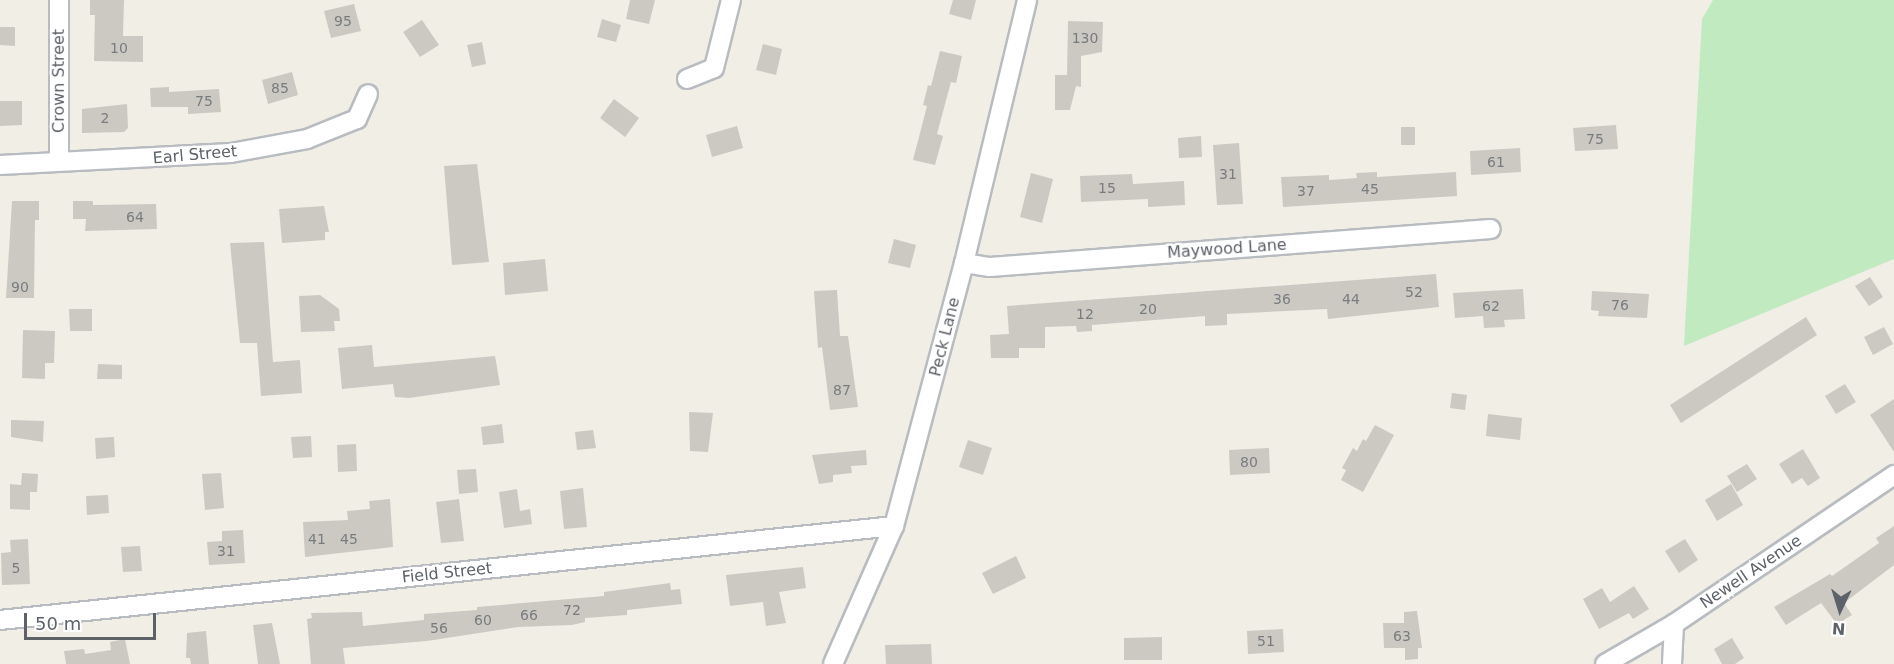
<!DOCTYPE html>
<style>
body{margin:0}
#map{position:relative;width:1894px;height:664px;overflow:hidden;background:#f1eee6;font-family:"DejaVu Sans",sans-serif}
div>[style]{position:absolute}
.green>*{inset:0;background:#c1eac1}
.building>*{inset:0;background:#ccc9c3}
.roads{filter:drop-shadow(2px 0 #b8bcc0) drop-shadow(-2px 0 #b8bcc0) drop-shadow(0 2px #b8bcc0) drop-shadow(0 -2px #b8bcc0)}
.minor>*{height:18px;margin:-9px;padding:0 9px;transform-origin:9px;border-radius:9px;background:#fff}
span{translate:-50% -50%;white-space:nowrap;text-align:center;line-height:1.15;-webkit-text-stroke:4.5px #fff;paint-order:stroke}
.number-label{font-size:14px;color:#797c7f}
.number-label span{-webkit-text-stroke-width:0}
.street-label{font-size:16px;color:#5d6268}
.north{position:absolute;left:1810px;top:580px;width:60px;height:60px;-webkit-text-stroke:4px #fff;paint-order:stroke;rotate:184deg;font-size:16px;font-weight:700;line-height:24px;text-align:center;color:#5d6268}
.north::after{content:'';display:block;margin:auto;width:21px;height:27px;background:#5d6268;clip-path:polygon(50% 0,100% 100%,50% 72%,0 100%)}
.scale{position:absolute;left:24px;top:613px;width:132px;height:27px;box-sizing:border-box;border:3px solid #5d6268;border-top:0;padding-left:8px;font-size:18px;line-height:21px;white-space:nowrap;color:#5d6268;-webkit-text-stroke:4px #fff;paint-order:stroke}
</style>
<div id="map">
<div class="green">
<i style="clip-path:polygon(1713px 0,1894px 0,1894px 259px,1684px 346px,1702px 19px)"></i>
</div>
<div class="building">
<i style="clip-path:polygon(90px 0,124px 0,123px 36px,143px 36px,143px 62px,94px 61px,95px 15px,90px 15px)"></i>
<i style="clip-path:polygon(630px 0,655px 0,649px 24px,626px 19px)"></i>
<i style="clip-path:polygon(953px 0,976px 0,971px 20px,949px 14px)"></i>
<i style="clip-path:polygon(354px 4px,361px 31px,331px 38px,324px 11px)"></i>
<i style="clip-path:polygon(602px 19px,621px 25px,616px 42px,597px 37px)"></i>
<i style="clip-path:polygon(422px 20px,439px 45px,420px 57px,403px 32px)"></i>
<i style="clip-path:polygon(1068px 21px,1103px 22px,1102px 52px,1081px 56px,1081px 87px,1076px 86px,1070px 110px,1055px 110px,1055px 75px,1067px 75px)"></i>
<i style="clip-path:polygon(0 27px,15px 27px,15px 46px,0 45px)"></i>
<i style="clip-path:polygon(482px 42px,486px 64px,472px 67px,467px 45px)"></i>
<i style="clip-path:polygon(763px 44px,782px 49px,776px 75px,756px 70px)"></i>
<i style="clip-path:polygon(940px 51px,962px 56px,956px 83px,951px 82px,937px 134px,943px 136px,935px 165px,913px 160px,927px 106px,923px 105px,928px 85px,931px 86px)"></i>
<i style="clip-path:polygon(292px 72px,298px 95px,268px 104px,262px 80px)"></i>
<i style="clip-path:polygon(169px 87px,169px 92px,219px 89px,221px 112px,188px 114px,188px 107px,151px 107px,150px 88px)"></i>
<i style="clip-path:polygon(614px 99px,639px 118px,625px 137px,600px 118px)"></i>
<i style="clip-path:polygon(0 101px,22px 101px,22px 125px,0 126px)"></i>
<i style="clip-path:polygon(127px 104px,128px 128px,124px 132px,82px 133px,82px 109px)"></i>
<i style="clip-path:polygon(1616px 125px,1618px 149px,1575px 151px,1573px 128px)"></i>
<i style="clip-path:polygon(737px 126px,743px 148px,712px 157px,706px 135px)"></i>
<i style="clip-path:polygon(1401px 127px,1415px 127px,1415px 145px,1401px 145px)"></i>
<i style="clip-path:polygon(1201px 136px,1202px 157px,1179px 158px,1178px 138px)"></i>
<i style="clip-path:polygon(1239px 143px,1243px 204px,1217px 205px,1213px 145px)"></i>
<i style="clip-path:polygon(1520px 148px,1521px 172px,1471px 175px,1470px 151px)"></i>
<i style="clip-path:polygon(477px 164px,489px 262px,452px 265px,444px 166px)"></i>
<i style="clip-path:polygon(1377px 172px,1377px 177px,1456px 172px,1457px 196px,1283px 207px,1281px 177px,1329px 175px,1329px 180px,1357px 178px,1356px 173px)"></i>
<i style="clip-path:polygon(1031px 173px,1053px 179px,1042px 223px,1020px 217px)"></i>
<i style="clip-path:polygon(1132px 174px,1133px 184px,1184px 181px,1185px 205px,1148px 207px,1148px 199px,1081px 202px,1080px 176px)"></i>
<i style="clip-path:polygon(12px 201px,39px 201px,39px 220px,35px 220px,34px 298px,6px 298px)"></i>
<i style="clip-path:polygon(73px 201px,93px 201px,93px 205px,156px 204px,157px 229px,85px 231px,86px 219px,73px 219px)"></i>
<i style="clip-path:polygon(324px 206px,329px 232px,325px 232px,325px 240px,282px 243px,279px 209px)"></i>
<i style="clip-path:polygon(894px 239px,916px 245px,910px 268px,888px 263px)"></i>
<i style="clip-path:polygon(264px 242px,273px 362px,300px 360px,302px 393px,261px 396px,257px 343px,240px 343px,230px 243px)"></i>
<i style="clip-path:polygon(545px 259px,548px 291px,505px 295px,503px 263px)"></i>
<i style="clip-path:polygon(1436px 274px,1439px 307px,1328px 319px,1327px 309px,1227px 314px,1227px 325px,1205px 326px,1205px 316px,1092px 325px,1092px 331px,1077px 332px,1076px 326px,1045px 327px,1045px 348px,1019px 348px,1019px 358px,991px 358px,990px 335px,1009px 334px,1007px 306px)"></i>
<i style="clip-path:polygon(1870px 277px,1883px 297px,1869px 306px,1855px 286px)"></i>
<i style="clip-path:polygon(1523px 289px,1525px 319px,1504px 320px,1505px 327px,1484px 328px,1483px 316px,1455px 318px,1453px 293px)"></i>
<i style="clip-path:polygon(837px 290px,840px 336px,848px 336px,858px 407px,830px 410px,822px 347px,818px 348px,814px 291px)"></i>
<i style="clip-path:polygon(1592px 291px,1649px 294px,1647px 318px,1598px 316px,1599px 311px,1591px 310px)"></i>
<i style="clip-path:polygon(320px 295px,339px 309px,340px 321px,334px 321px,335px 331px,301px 332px,299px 296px)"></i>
<i style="clip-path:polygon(69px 309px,92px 309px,92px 331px,70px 331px)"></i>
<i style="clip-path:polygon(1806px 317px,1817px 335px,1681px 423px,1670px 405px)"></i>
<i style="clip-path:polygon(1884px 327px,1893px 344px,1873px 355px,1864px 337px)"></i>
<i style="clip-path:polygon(23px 330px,55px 331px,54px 363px,45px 363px,45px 379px,22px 378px)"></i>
<i style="clip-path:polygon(372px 345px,374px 367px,495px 356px,500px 385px,409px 398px,395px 397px,393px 384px,342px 389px,338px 348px)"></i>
<i style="clip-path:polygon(98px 364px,122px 365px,122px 379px,97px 379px)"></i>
<i style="clip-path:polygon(1845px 384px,1856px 402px,1836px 414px,1825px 396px)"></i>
<i style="clip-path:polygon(1452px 393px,1467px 395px,1465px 410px,1450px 408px)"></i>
<i style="clip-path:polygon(1894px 399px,1894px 452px,1870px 415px)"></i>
<i style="clip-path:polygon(689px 412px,713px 413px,708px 452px,690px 451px)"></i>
<i style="clip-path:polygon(1488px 414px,1522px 418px,1520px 440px,1486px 436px)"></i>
<i style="clip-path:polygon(11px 420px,44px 421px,43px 442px,11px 437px)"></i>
<i style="clip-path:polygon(502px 424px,504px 443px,483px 445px,481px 427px)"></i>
<i style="clip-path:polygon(1375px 425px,1394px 435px,1363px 492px,1341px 480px,1346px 470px,1342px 468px,1353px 448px,1357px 451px,1363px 439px,1366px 441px)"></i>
<i style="clip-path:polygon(593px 430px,596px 448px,577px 450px,575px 432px)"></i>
<i style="clip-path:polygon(311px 436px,312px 457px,293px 458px,291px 437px)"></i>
<i style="clip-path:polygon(114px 437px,115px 457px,96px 459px,95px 438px)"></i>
<i style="clip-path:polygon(968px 440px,992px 448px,983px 475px,959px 467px)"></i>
<i style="clip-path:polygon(356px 444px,357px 471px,338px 472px,337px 445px)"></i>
<i style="clip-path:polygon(1269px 448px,1270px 473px,1230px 475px,1229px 450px)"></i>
<i style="clip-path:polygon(1803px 449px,1820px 478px,1808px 486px,1802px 478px,1792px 484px,1779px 464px)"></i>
<i style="clip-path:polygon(866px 450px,867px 465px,851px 466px,852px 473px,833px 475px,833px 482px,819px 484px,812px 455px)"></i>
<i style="clip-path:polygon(1747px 464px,1757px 479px,1737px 492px,1727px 476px)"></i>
<i style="clip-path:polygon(476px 469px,478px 492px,459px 494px,457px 470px)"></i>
<i style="clip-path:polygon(22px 473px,38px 474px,37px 492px,30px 492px,30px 510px,10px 509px,10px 484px,21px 485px)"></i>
<i style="clip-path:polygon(221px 473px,224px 508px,205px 510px,202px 474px)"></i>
<i style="clip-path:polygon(1731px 484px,1743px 505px,1717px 521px,1705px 500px)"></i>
<i style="clip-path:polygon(583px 488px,587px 527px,564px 529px,560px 491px)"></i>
<i style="clip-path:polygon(517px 489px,520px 511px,530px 509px,532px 524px,504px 528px,499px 492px)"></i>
<i style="clip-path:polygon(108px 495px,109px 513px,87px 515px,86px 496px)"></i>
<i style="clip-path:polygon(390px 499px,393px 547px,305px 557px,303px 522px,348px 520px,347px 511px,370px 509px,369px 501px)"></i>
<i style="clip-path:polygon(459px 499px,464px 541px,441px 543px,436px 502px)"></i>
<i style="clip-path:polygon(1894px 526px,1894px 565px,1844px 603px,1852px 615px,1837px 624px,1821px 603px,1786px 625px,1774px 607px,1830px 574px,1832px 576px,1879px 543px,1876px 538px)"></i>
<i style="clip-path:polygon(243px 530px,245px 563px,209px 565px,207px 542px,222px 541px,222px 531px)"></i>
<i style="clip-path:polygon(28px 539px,30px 584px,2px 585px,1px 553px,11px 552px,10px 540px)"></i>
<i style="clip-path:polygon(1685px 539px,1698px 560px,1679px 573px,1665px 551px)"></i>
<i style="clip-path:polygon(140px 546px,142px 571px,123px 572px,121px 547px)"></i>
<i style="clip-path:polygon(1016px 556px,1026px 578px,993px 594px,982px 573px)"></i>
<i style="clip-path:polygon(803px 567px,806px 588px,779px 592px,786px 623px,766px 626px,763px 602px,730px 606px,726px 575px)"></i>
<i style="clip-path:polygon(670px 583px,671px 590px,680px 589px,682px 604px,627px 610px,627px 615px,585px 618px,585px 622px,572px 625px,518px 627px,427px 641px,343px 648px,345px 664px,311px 664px,307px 619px,312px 618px,311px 613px,362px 612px,363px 626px,424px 620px,424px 614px,477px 610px,477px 607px,604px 596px,604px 592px)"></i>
<i style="clip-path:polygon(1634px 586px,1649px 609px,1633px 619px,1629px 613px,1599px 629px,1583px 599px,1602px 588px,1610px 602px)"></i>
<i style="clip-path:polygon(1417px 611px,1422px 648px,1418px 648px,1418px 659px,1405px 660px,1405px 648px,1384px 648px,1383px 623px,1404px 623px,1404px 612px)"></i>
<i style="clip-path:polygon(272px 623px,280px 664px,258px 664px,253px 625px)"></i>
<i style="clip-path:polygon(1283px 629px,1284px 652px,1248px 654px,1247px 631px)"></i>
<i style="clip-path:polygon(206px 631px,209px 664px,191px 664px,190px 658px,186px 658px,187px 633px)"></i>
<i style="clip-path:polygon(1162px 637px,1162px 660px,1124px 660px,1124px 638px)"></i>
<i style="clip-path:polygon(1732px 638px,1744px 658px,1735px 664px,1722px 664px,1714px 649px)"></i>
<i style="clip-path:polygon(125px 639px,130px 664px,66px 664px,64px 651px,84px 649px,85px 654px,111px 650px,110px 642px)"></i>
<i style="clip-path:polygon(931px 644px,932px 664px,886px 664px,885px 645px)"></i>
</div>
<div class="roads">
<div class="minor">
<i style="left:687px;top:79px;width:29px;rotate:-22deg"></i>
<i style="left:714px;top:68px;width:70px;rotate:-76deg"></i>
<i style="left:59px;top:161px;width:161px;rotate:-90deg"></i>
<i style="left:0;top:165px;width:231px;rotate:-3deg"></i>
<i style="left:231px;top:153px;width:77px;rotate:-10.4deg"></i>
<i style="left:307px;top:139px;width:54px;rotate:-21.8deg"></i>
<i style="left:357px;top:119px;width:27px;rotate:-66deg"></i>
<i style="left:964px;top:263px;width:26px;rotate:9deg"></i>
<i style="left:990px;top:267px;width:502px;rotate:-4.34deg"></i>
<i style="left:0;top:620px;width:899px;rotate:-6deg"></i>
<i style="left:833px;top:664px;width:151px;rotate:-66.2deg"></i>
<i style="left:894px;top:526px;width:272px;rotate:-75.1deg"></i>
<i style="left:964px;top:263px;width:270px;rotate:-76.5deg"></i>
<i style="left:1605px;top:664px;width:80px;rotate:-30.1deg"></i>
<i style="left:1674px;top:624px;width:266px;rotate:-34.1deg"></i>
<i style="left:1672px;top:664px;width:40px;rotate:-87.1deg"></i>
</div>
</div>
<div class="number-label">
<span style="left:343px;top:21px">95</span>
<span style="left:1085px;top:38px">130</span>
<span style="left:119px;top:48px">10</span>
<span style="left:280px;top:88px">85</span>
<span style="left:204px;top:101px">75</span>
<span style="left:105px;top:118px">2</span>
<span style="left:1595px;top:139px">75</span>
<span style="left:1496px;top:162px">61</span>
<span style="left:1228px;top:174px">31</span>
<span style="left:1107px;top:188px">15</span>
<span style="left:1370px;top:189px">45</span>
<span style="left:1306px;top:191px">37</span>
<span style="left:135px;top:217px">64</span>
<span style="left:20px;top:287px">90</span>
<span style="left:1414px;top:292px">52</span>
<span style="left:1282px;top:299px">36</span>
<span style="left:1351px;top:299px">44</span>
<span style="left:1620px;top:305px">76</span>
<span style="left:1491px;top:306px">62</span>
<span style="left:1148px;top:309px">20</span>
<span style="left:1085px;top:314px">12</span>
<span style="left:842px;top:390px">87</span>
<span style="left:1249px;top:462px">80</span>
<span style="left:317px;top:539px">41</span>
<span style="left:349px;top:539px">45</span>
<span style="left:226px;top:551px">31</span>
<span style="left:16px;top:568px">5</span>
<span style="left:572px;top:610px">72</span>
<span style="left:529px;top:615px">66</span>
<span style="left:483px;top:620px">60</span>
<span style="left:439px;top:628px">56</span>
<span style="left:1402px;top:636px">63</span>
<span style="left:1266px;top:641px">51</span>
</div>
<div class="street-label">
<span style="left:59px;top:81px;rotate:-90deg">Crown Street</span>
<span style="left:195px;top:155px;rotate:-5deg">Earl Street</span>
<span style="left:1227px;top:249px;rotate:-4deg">Maywood Lane</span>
<span style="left:945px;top:337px;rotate:-76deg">Peck Lane</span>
<span style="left:1751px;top:572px;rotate:-34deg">Newell Avenue</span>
<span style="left:447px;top:573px;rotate:-6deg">Field Street</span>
</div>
<div class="north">N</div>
<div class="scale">50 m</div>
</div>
